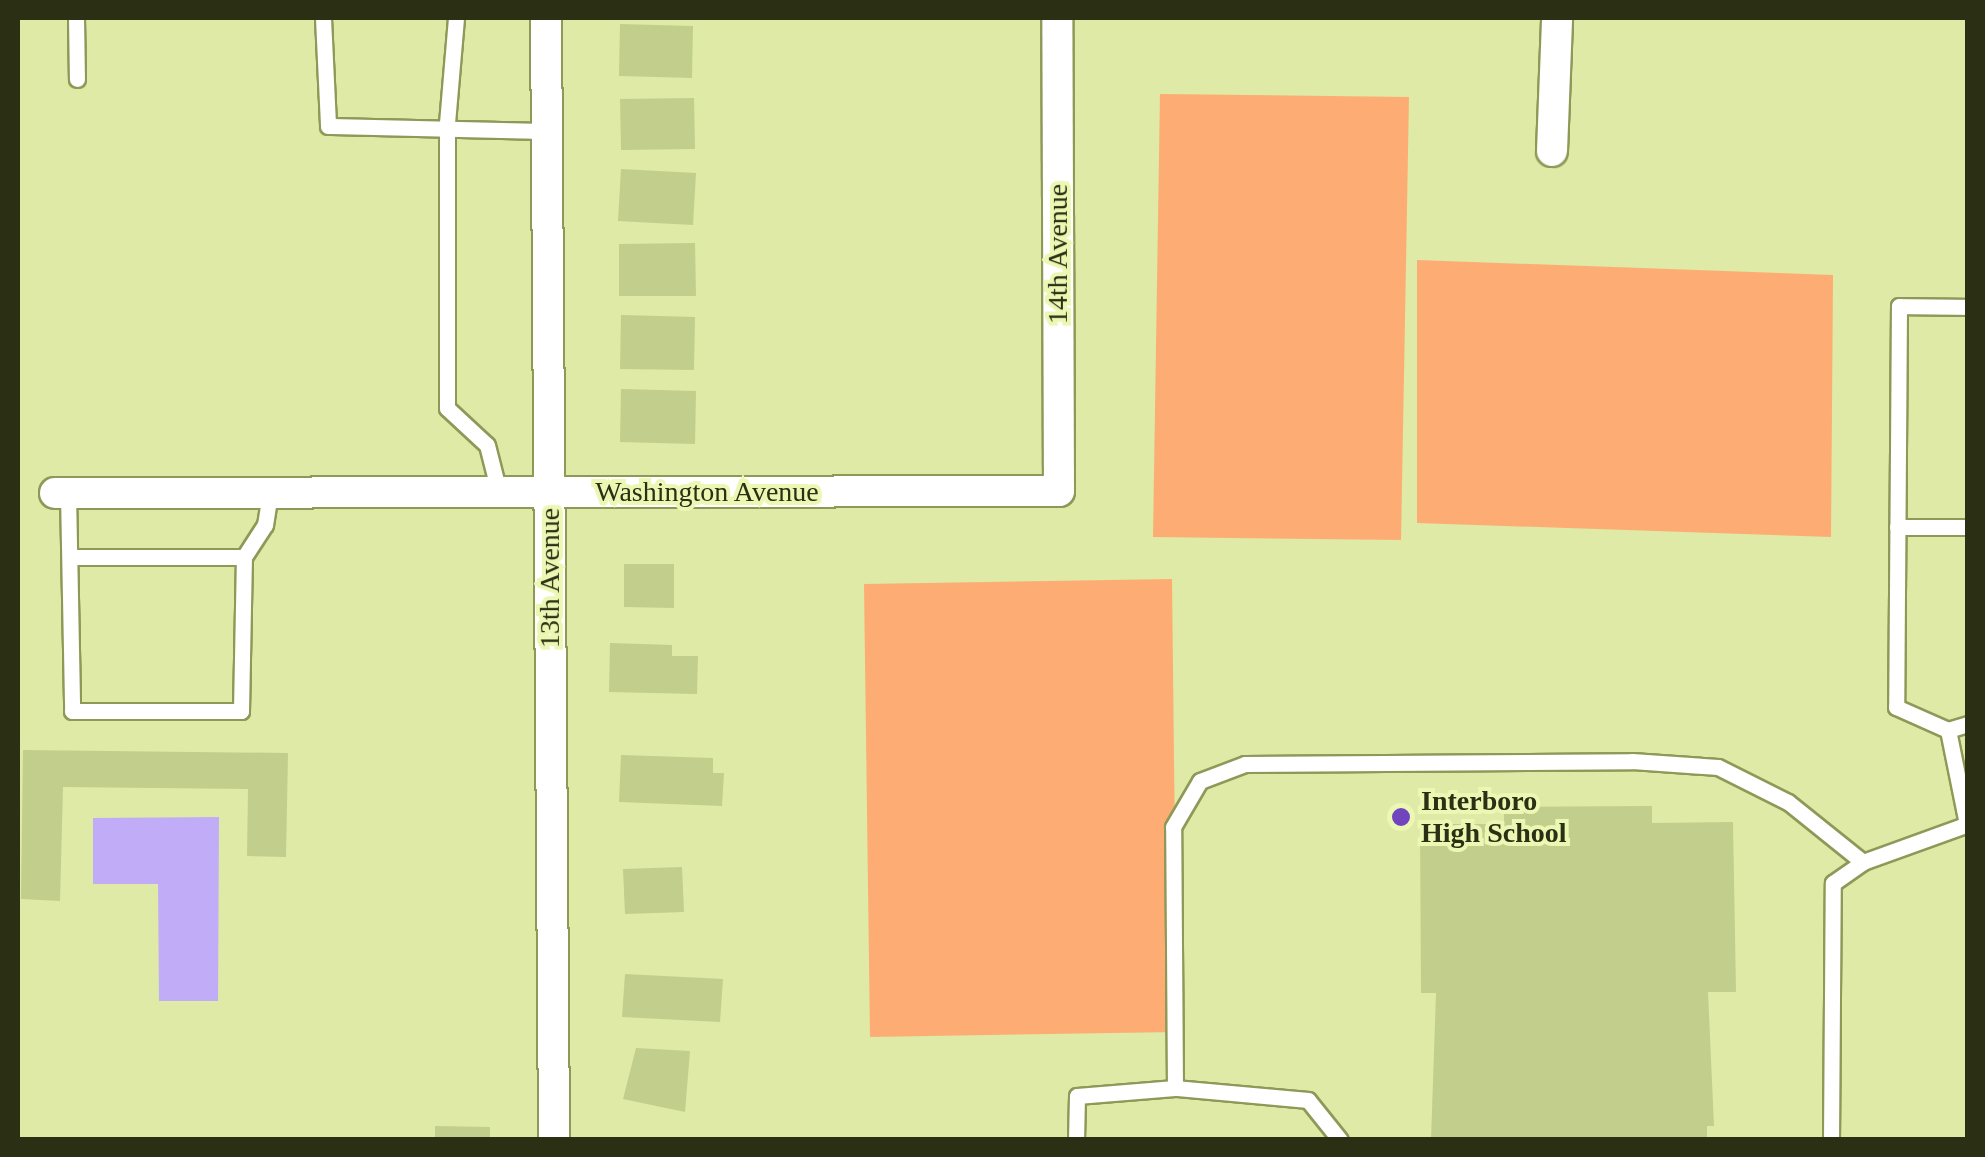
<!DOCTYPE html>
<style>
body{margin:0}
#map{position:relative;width:1985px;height:1157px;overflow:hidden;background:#deeaa6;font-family:"Times New Roman",serif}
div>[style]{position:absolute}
.green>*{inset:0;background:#fdad73}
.water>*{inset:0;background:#c1adf7}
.building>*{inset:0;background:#c2ce8c}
.roads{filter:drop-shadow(2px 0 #8e9958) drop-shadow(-2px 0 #8e9958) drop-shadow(0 2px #8e9958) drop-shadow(0 -2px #8e9958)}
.service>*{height:15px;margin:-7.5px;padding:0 7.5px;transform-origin:7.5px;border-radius:7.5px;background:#fff}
.minor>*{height:30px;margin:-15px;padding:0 15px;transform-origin:15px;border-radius:15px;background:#fff}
.dots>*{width:28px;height:28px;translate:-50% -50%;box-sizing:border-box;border:5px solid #ebf7b3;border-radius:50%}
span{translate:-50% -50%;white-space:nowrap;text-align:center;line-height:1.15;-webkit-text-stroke:8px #ebf7b3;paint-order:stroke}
.street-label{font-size:28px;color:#2b2f14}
.poi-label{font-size:28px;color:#2b2f14;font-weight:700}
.left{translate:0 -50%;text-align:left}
.frame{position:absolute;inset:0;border:20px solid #2b2f14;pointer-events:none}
</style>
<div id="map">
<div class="green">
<i style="clip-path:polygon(1160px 94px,1409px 97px,1401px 540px,1153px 537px)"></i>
<i style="clip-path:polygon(1417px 260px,1833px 275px,1831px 537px,1417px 523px)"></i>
<i style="clip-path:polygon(1172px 579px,1177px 1032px,870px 1037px,864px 584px)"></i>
</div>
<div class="water">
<i style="clip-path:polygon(219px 817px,218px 1001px,159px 1001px,158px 884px,93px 884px,93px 818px)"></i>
</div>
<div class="building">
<i style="clip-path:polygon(620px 24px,693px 26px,692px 78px,619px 76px)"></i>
<i style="clip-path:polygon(694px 98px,695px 149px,621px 150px,620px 99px)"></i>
<i style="clip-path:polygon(621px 169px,696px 173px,693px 225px,618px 221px)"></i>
<i style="clip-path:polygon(695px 243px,696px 296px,619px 296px,619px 244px)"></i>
<i style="clip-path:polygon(621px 315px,695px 317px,694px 370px,620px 369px)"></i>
<i style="clip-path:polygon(621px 389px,696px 391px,695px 444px,620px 442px)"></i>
<i style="clip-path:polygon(624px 564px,674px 564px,674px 608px,624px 607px)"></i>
<i style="clip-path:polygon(610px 643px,672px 645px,672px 656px,698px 656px,697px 694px,609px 692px)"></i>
<i style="clip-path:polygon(23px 750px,288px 753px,286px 857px,247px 856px,248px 789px,63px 787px,60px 901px,21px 899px)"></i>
<i style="clip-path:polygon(621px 755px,713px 758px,713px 773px,724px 773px,722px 806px,619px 802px)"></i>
<i style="clip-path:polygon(1652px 806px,1652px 823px,1733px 822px,1736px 992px,1708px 992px,1714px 1126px,1707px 1126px,1707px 1140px,1431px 1140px,1436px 993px,1421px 993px,1420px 824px,1504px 824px,1504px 807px)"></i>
<i style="clip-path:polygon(682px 867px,684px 912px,625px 914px,623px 869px)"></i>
<i style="clip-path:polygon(625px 974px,723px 979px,720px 1022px,622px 1017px)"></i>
<i style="clip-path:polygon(636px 1048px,690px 1051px,685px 1112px,623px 1099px)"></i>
<i style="clip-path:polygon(435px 1126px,490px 1127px,490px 1140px,435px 1140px)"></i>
</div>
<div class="roads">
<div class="service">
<i style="left:76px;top:18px;width:61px;rotate:89.1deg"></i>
<i style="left:323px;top:18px;width:108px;rotate:87.3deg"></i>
<i style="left:328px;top:126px;width:219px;rotate:1.3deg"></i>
<i style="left:456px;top:18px;width:105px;rotate:94.9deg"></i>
<i style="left:447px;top:123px;width:285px;rotate:90deg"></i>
<i style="left:447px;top:408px;width:54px;rotate:42.8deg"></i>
<i style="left:487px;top:445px;width:49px;rotate:75.7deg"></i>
<i style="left:1968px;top:307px;width:69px;rotate:-179.2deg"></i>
<i style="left:1899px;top:306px;width:401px;rotate:90.4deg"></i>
<i style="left:1896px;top:707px;width:57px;rotate:23.9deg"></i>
<i style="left:1948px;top:730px;width:21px;rotate:-17deg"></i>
<i style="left:68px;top:493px;width:218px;rotate:88.9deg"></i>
<i style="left:72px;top:711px;width:169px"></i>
<i style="left:241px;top:711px;width:154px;rotate:-88.9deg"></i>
<i style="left:244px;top:557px;width:38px;rotate:-57deg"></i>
<i style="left:265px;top:525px;width:33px;rotate:-81deg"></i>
<i style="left:1897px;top:527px;width:71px"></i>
<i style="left:70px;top:557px;width:174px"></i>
<i style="left:1948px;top:730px;width:96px;rotate:78.6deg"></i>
<i style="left:1076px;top:1140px;width:44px;rotate:-88.7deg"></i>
<i style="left:1077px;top:1096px;width:98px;rotate:-4.7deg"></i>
<i style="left:1340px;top:1140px;width:51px;rotate:-128.7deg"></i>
<i style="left:1308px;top:1100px;width:134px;rotate:-174.8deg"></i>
<i style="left:1175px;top:1088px;width:261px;rotate:-90.4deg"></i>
<i style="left:1173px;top:827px;width:53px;rotate:-59.6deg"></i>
<i style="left:1200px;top:781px;width:48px;rotate:-20.7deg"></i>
<i style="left:1245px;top:764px;width:387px;rotate:-0.4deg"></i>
<i style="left:1632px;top:761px;width:86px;rotate:4deg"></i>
<i style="left:1718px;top:767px;width:78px;rotate:26.6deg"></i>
<i style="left:1788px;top:802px;width:96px;rotate:38.7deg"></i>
<i style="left:1831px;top:1140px;width:257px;rotate:-89.6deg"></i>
<i style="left:1833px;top:883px;width:37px;rotate:-35deg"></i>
<i style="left:1863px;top:862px;width:112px;rotate:-19.9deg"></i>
</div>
<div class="minor">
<i style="left:546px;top:18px;width:1122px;rotate:89.59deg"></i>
<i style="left:1552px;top:151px;width:133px;rotate:-87.8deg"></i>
<i style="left:55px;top:493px;width:1004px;rotate:-0.11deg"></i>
<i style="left:1059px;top:491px;width:473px;rotate:-90.2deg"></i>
</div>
</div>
<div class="dots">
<i style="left:1401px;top:817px;background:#7145bd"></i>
</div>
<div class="street-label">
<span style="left:1058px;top:254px;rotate:-90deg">14th Avenue</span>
<span style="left:707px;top:492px">Washington Avenue</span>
<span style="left:550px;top:578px;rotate:-90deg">13th Avenue</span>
</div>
<div class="poi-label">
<span class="left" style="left:1421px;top:817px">Interboro<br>High School</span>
</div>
<div class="frame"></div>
</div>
